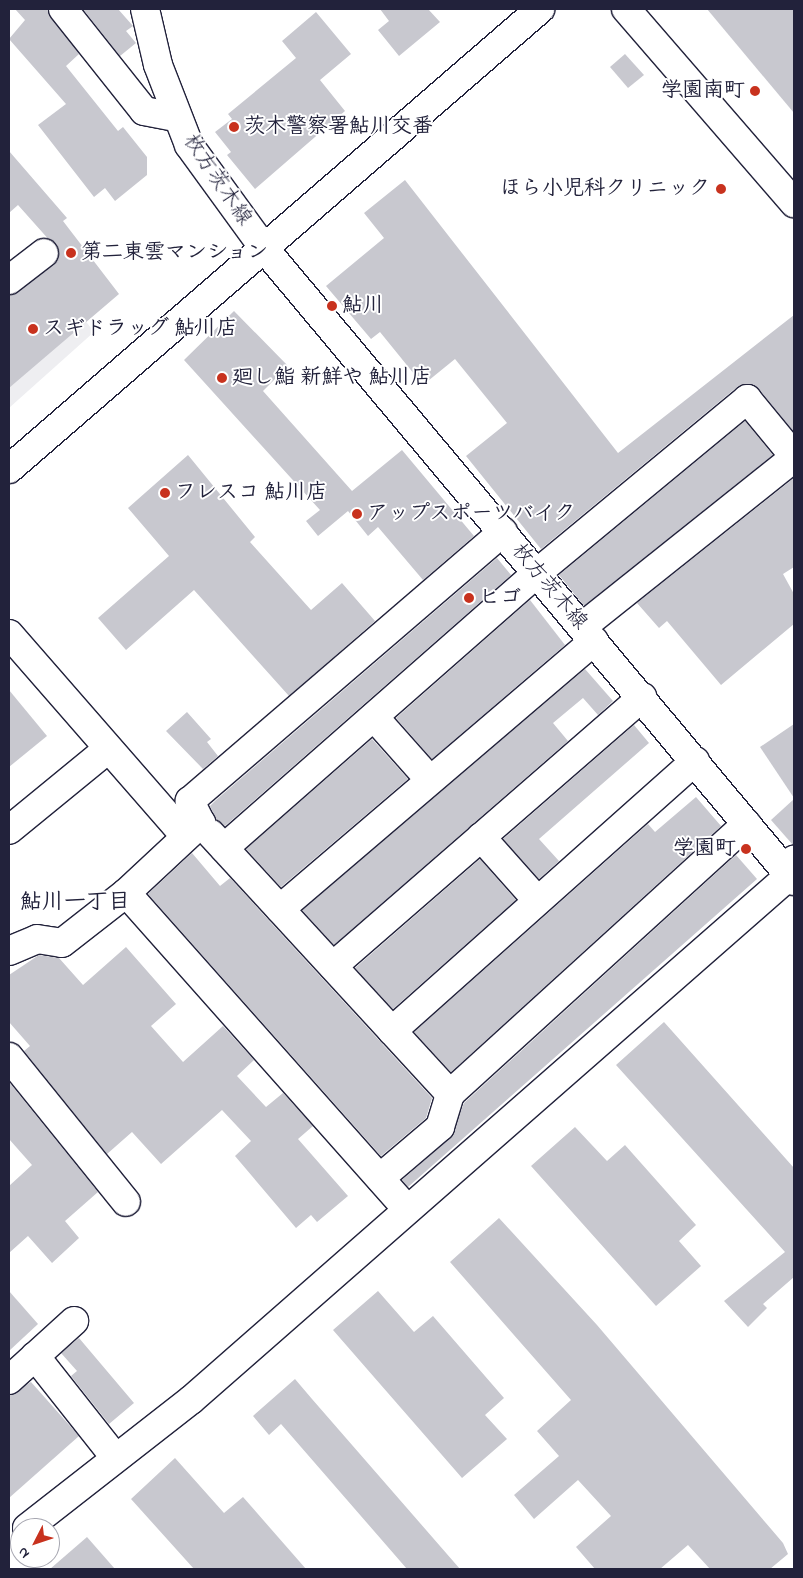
<!DOCTYPE html>
<meta charset="utf-8">
<style>
body{margin:0}
#map{position:relative;width:803px;height:1578px;overflow:hidden;background:#fff;font-family:"Indie Flower","Klee One",sans-serif}
div>[style]{position:absolute}
.built>*{inset:0;background:#eeeef1}
.building>*{inset:0;background:#c8c8cf}
.roads{filter:drop-shadow(1px 0 #22223b) drop-shadow(-1px 0 #22223b) drop-shadow(0 1px #22223b) drop-shadow(0 -1px #22223b)}
.minor>*{height:28px;margin:-14px;padding:0 14px;transform-origin:14px;border-radius:14px;background:#fff}
.major>*{height:28px;margin:-14px;padding:0 14px;transform-origin:14px;border-radius:14px;background:#fff}
.dots>*{width:14px;height:14px;translate:-50% -50%;box-sizing:border-box;border:2px solid #fff;border-radius:50%}
span{translate:-50% -50%;white-space:nowrap;text-align:center;line-height:1.15;-webkit-text-stroke:4px #fff;paint-order:stroke}
.poi-label{font-size:21px;color:#22223b;font-weight:700}
.right{translate:-100% -50%;text-align:right}
.left{translate:0 -50%;text-align:left}
.street-label{font-size:21px;color:#22223b}
.neighbourhood-label{font-size:22px;color:#22223b;font-weight:700}
.frame{position:absolute;inset:0;border:10px solid #22223b;pointer-events:none}
.north{position:absolute;left:10px;top:1518px;width:50px;height:50px;box-sizing:border-box;background:#fff;border:1px solid #a7a7b1;border-radius:50%;rotate:229deg;font-size:14px;font-weight:700;line-height:20px;text-align:center;color:#22223b}
.north::after{content:'';display:block;margin:auto;width:18px;height:22px;background:#c8321e;clip-path:polygon(50% 0,100% 100%,50% 72%,0 100%)}
</style>
<div id="map">
<div class="built">
<i style="clip-path:polygon(41px 263px,94px 332px,9px 408px,9px 287px)"></i>
</div>
<div class="building">
<i style="clip-path:polygon(15px 9px,48px 9px,79px 54px,66px 66px,118px 131px,123px 127px,147px 157px,147px 175px,115px 201px,105px 188px,94px 197px,38px 125px,66px 104px,9px 39px,25px 20px)"></i>
<i style="clip-path:polygon(83px 9px,118px 9px,133px 26px,126px 31px,136px 43px,120px 56px)"></i>
<i style="clip-path:polygon(380px 9px,428px 9px,440px 22px,399px 56px,378px 30px,389px 21px)"></i>
<i style="clip-path:polygon(707px 9px,794px 9px,794px 113px)"></i>
<i style="clip-path:polygon(316px 12px,351px 54px,320px 80px,345px 111px,255px 189px,227px 155px,231px 152px,215px 132px,232px 119px,228px 114px,296px 58px,282px 41px)"></i>
<i style="clip-path:polygon(625px 54px,644px 75px,628px 88px,610px 67px)"></i>
<i style="clip-path:polygon(9px 151px,67px 218px,63px 221px,119px 294px,9px 388px,9px 295px,54px 265px,59px 251px,18px 205px,9px 213px)"></i>
<i style="clip-path:polygon(405px 180px,618px 453px,794px 315px,794px 432px,759px 389px,745px 384px,737px 387px,541px 549px,466px 456px,507px 423px,455px 359px,423px 385px,380px 332px,371px 339px,326px 286px,384px 238px,364px 213px)"></i>
<i style="clip-path:polygon(234px 311px,288px 366px,263px 391px,352px 491px,402px 450px,474px 536px,423px 580px,378px 527px,368px 536px,348px 511px,318px 536px,306px 521px,320px 510px,184px 360px)"></i>
<i style="clip-path:polygon(745px 421px,773px 455px,584px 606px,559px 575px)"></i>
<i style="clip-path:polygon(188px 455px,255px 537px,250px 542px,311px 610px,342px 583px,375px 621px,289px 696px,194px 590px,126px 650px,98px 618px,169px 556px,128px 508px)"></i>
<i style="clip-path:polygon(794px 478px,794px 567px,783px 574px,794px 594px,794px 624px,721px 685px,667px 621px,659px 628px,637px 603px)"></i>
<i style="clip-path:polygon(497px 558px,511px 575px,225px 826px,216px 819px,210px 806px,216px 800px)"></i>
<i style="clip-path:polygon(530px 600px,565px 645px,432px 759px,396px 718px)"></i>
<i style="clip-path:polygon(585px 669px,613px 701px,598px 715px,583px 698px,553px 723px,568px 741px,334px 945px,302px 910px)"></i>
<i style="clip-path:polygon(9px 690px,47px 736px,9px 767px)"></i>
<i style="clip-path:polygon(187px 712px,211px 739px,207px 742px,218px 756px,203px 769px,166px 731px)"></i>
<i style="clip-path:polygon(794px 724px,794px 798px,760px 747px)"></i>
<i style="clip-path:polygon(634px 725px,649px 743px,539px 839px,559px 861px,539px 879px,503px 839px)"></i>
<i style="clip-path:polygon(372px 739px,408px 779px,281px 887px,246px 849px)"></i>
<i style="clip-path:polygon(696px 797px,721px 826px,451px 1072px,414px 1032px,648px 824px,655px 832px)"></i>
<i style="clip-path:polygon(794px 799px,794px 845px,793px 845px,771px 820px)"></i>
<i style="clip-path:polygon(192px 853px,220px 886px,230px 878px,432px 1098px,426px 1118px,381px 1156px,148px 894px)"></i>
<i style="clip-path:polygon(736px 855px,757px 879px,408px 1187px,402px 1180px,450px 1138px,464px 1103px)"></i>
<i style="clip-path:polygon(480px 859px,516px 900px,393px 1009px,355px 968px)"></i>
<i style="clip-path:polygon(126px 947px,176px 1004px,151px 1026px,183px 1062px,223px 1026px,254px 1060px,237px 1076px,266px 1107px,283px 1093px,313px 1126px,298px 1139px,348px 1196px,317px 1222px,311px 1215px,296px 1228px,235px 1156px,251px 1141px,222px 1110px,161px 1164px,132px 1132px,107px 1154px,24px 1051px,30px 1046px,9px 1022px,9px 975px,39px 955px,59px 958px,83px 985px)"></i>
<i style="clip-path:polygon(664px 1022px,794px 1168px,794px 1277px,763px 1304px,767px 1308px,748px 1327px,724px 1301px,785px 1252px,616px 1065px)"></i>
<i style="clip-path:polygon(9px 1082px,98px 1192px,65px 1221px,79px 1238px,52px 1263px,28px 1236px,9px 1253px,9px 1186px,32px 1165px,9px 1139px)"></i>
<i style="clip-path:polygon(575px 1127px,607px 1161px,625px 1145px,696px 1225px,679px 1241px,701px 1266px,656px 1306px,531px 1166px)"></i>
<i style="clip-path:polygon(499px 1218px,597px 1325px,783px 1543px,788px 1554px,770px 1569px,710px 1569px,688px 1545px,660px 1569px,595px 1569px,576px 1547px,611px 1516px,578px 1480px,534px 1519px,514px 1495px,559px 1456px,537px 1431px,571px 1400px,450px 1262px)"></i>
<i style="clip-path:polygon(9px 1291px,38px 1324px,9px 1351px)"></i>
<i style="clip-path:polygon(378px 1291px,414px 1332px,433px 1316px,504px 1398px,485px 1415px,507px 1439px,462px 1478px,333px 1330px)"></i>
<i style="clip-path:polygon(79px 1338px,134px 1403px,109px 1424px,71px 1376px,77px 1371px,61px 1353px)"></i>
<i style="clip-path:polygon(295px 1379px,312px 1399px,460px 1569px,407px 1569px,281px 1424px,269px 1435px,253px 1416px)"></i>
<i style="clip-path:polygon(31px 1382px,79px 1436px,9px 1498px,9px 1395px)"></i>
<i style="clip-path:polygon(175px 1458px,224px 1513px,243px 1497px,306px 1569px,194px 1569px,131px 1499px)"></i>
<i style="clip-path:polygon(87px 1537px,115px 1569px,50px 1569px)"></i>
</div>
<div class="roads">
<div class="minor">
<i style="left:63px;top:9px;width:130px;rotate:51.5deg"></i>
<i style="left:144px;top:111px;width:33px;rotate:11deg"></i>
<i style="left:626px;top:9px;width:257px;rotate:49.1deg"></i>
<i style="left:9px;top:280px;width:44px;rotate:-37.6deg"></i>
<i style="left:582px;top:627px;width:271px;rotate:-38.6deg"></i>
<i style="left:9px;top:634px;width:269px;rotate:48.9deg"></i>
<i style="left:374px;top:717px;width:84px;rotate:48.4deg"></i>
<i style="left:9px;top:830px;width:128px;rotate:-39.3deg"></i>
<i style="left:211px;top:834px;width:353px;rotate:47.4deg"></i>
<i style="left:481px;top:837px;width:84px;rotate:48.4deg"></i>
<i style="left:224px;top:848px;width:417px;rotate:-41.3deg"></i>
<i style="left:537px;top:573px;width:273px;rotate:-39.6deg"></i>
<i style="left:747px;top:399px;width:74px;rotate:50.5deg"></i>
<i style="left:280px;top:909px;width:413px;rotate:-40.5deg"></i>
<i style="left:9px;top:951px;width:30px;rotate:-23deg"></i>
<i style="left:37px;top:939px;width:25px;rotate:9deg"></i>
<i style="left:62px;top:943px;width:81px;rotate:-38deg"></i>
<i style="left:333px;top:966px;width:410px;rotate:-41deg"></i>
<i style="left:392px;top:1031px;width:406px;rotate:-41.7deg"></i>
<i style="left:9px;top:1057px;width:186px;rotate:51.1deg"></i>
<i style="left:380px;top:1178px;width:79px;rotate:-40.4deg"></i>
<i style="left:440px;top:1127px;width:34px;rotate:-73deg"></i>
<i style="left:450px;top:1094px;width:401px;rotate:-42.3deg"></i>
<i style="left:407px;top:1209px;width:423px;rotate:-131.6deg"></i>
<i style="left:126px;top:893px;width:103px;rotate:-43deg"></i>
<i style="left:201px;top:823px;width:25px;rotate:-117deg"></i>
<i style="left:190px;top:801px;width:413px;rotate:-40.7deg"></i>
<i style="left:35px;top:1356px;width:127px;rotate:51.7deg"></i>
<i style="left:9px;top:1380px;width:88px;rotate:-42.2deg"></i>
<i style="left:27px;top:1528px;width:208px;rotate:-38deg"></i>
<i style="left:191px;top:1400px;width:797px;rotate:-41.23deg"></i>
<i style="left:790px;top:875px;width:16px;rotate:-75deg"></i>
</div>
<div class="major">
<i style="left:145px;top:9px;width:57px;rotate:76.9deg"></i>
<i style="left:158px;top:65px;width:86px;rotate:68.8deg"></i>
<i style="left:189px;top:145px;width:126px;rotate:54deg"></i>
<i style="left:263px;top:247px;width:827px;rotate:50.05deg"></i>
<i style="left:9px;top:469px;width:703px;rotate:-40.9deg"></i>
</div>
</div>
<div class="dots">
<i style="left:755px;top:91px;background:#c8321e"></i>
<i style="left:234px;top:127px;background:#c8321e"></i>
<i style="left:721px;top:189px;background:#c8321e"></i>
<i style="left:71px;top:253px;background:#c8321e"></i>
<i style="left:332px;top:306px;background:#c8321e"></i>
<i style="left:33px;top:329px;background:#c8321e"></i>
<i style="left:222px;top:378px;background:#c8321e"></i>
<i style="left:165px;top:493px;background:#c8321e"></i>
<i style="left:357px;top:514px;background:#c8321e"></i>
<i style="left:469px;top:598px;background:#c8321e"></i>
<i style="left:746px;top:849px;background:#c8321e"></i>
</div>
<div class="poi-label">
<span class="right" style="left:745px;top:91px">学園南町</span>
<span class="left" style="left:244px;top:127px">茨木警察署鮎川交番</span>
<span class="right" style="left:710px;top:189px">ほら小児科クリニック</span>
<span class="left" style="left:81px;top:253px">第二東雲マンション</span>
<span class="left" style="left:342px;top:306px">鮎川</span>
<span class="left" style="left:43px;top:329px">スギドラッグ 鮎川店</span>
<span class="left" style="left:232px;top:378px">廻し鮨 新鮮や 鮎川店</span>
<span class="left" style="left:175px;top:493px">フレスコ 鮎川店</span>
<span class="left" style="left:367px;top:514px">アップスポーツバイク</span>
<span class="left" style="left:479px;top:598px">ヒゴ</span>
<span class="right" style="left:736px;top:849px">学園町</span>
</div>
<div class="street-label">
<span style="left:217px;top:180px;rotate:56deg">枚方茨木線</span>
<span style="left:549px;top:587px;rotate:50deg">枚方茨木線</span>
</div>
<div class="neighbourhood-label">
<span style="left:75px;top:904px">鮎川一丁目</span>
</div>
<div class="frame"></div>
<div class="north">N</div>
</div>
